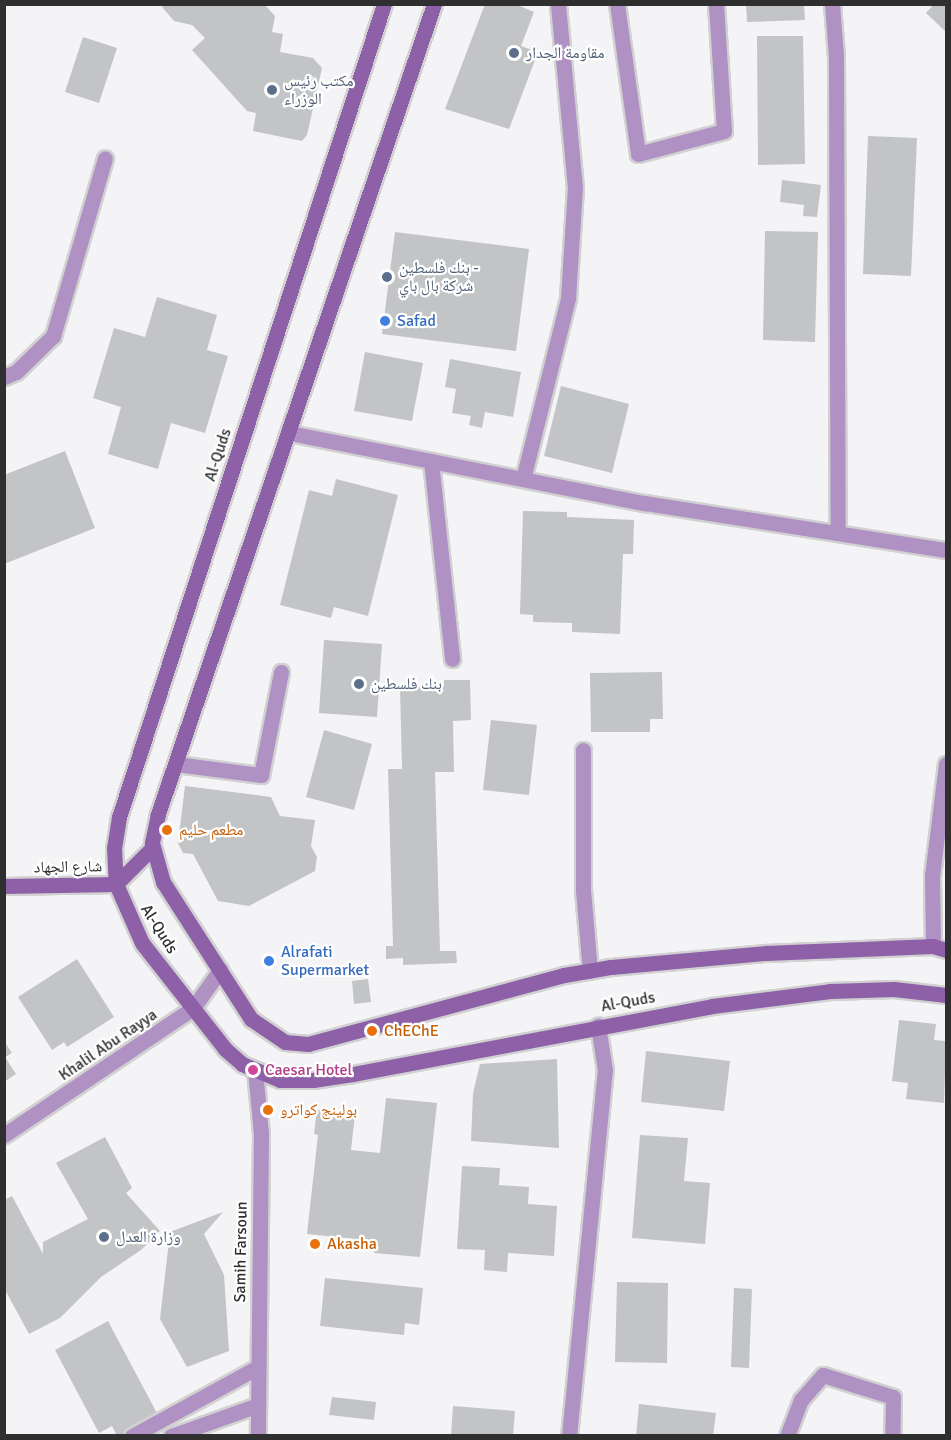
<!DOCTYPE html>
<meta charset="utf-8">
<style>
body{margin:0}
#map{position:relative;width:951px;height:1440px;overflow:hidden;background:#f4f4f6;font-family:Signika,"Noto Naskh Arabic",sans-serif}
div>[style]{position:absolute}
.building>*{inset:0;background:#c3c4c5}
.roads{filter:drop-shadow(2px 0 #d1d1d2) drop-shadow(-2px 0 #d1d1d2) drop-shadow(0 2px #d1d1d2) drop-shadow(0 -2px #d1d1d2)}
.lane>*{height:15px;margin:-7.5px;padding:0 7.5px;transform-origin:7.5px;border-radius:7.5px;background:#af91c3}
.street>*{height:15px;margin:-7.5px;padding:0 7.5px;transform-origin:7.5px;border-radius:7.5px;background:#af91c3}
.secondary>*{height:15px;margin:-7.5px;padding:0 7.5px;transform-origin:7.5px;border-radius:7.5px;background:#8d60a8}
.dots>*{width:16px;height:16px;translate:-50% -50%;box-sizing:border-box;border:3px solid #fff;border-radius:50%}
span{translate:-50% -50%;white-space:nowrap;text-align:center;line-height:1.15;-webkit-text-stroke:4.5px #fff;paint-order:stroke}
.service-label{font-size:16px;color:#4e5e75}
.left{translate:0 -50%;text-align:left}
.shop-label{font-size:16px;color:#366cbe}
.street-label{font-size:16px;color:#2f2f30}
.food-label{font-size:16px;color:#c56008}
.hotel-label{font-size:16px;color:#b23c85}
.frame{position:absolute;inset:0;border:6px solid #2f2f30;pointer-events:none}
</style>
<div id="map">
<div class="building">
<i style="clip-path:polygon(165px 4px,264px 4px,275px 16px,272px 32px,283px 34px,280px 52px,313px 58px,322px 68px,307px 135px,302px 141px,253px 131px,256px 113px,247px 111px,192px 50px,205px 38px,192px 25px,174px 21px,162px 7px)"></i>
<i style="clip-path:polygon(485px 4px,515px 4px,534px 12px,521px 46px,538px 52px,509px 129px,445px 109px)"></i>
<i style="clip-path:polygon(746px 4px,804px 4px,805px 20px,747px 22px)"></i>
<i style="clip-path:polygon(934px 4px,946px 4px,946px 32px,926px 13px)"></i>
<i style="clip-path:polygon(757px 36px,803px 36px,805px 164px,758px 165px)"></i>
<i style="clip-path:polygon(83px 37px,117px 48px,99px 103px,65px 92px)"></i>
<i style="clip-path:polygon(868px 136px,917px 138px,911px 276px,863px 274px)"></i>
<i style="clip-path:polygon(782px 180px,821px 185px,817px 217px,803px 216px,804px 205px,780px 202px)"></i>
<i style="clip-path:polygon(765px 231px,818px 232px,815px 342px,763px 340px)"></i>
<i style="clip-path:polygon(395px 232px,529px 249px,516px 351px,382px 334px)"></i>
<i style="clip-path:polygon(157px 297px,217px 315px,207px 350px,228px 356px,205px 433px,171px 423px,158px 469px,108px 454px,121px 407px,93px 398px,114px 328px,145px 337px)"></i>
<i style="clip-path:polygon(365px 352px,423px 363px,412px 421px,354px 411px)"></i>
<i style="clip-path:polygon(450px 359px,521px 372px,513px 417px,485px 412px,482px 428px,469px 425px,471px 416px,452px 413px,456px 389px,445px 387px)"></i>
<i style="clip-path:polygon(561px 386px,629px 404px,612px 473px,544px 456px)"></i>
<i style="clip-path:polygon(65px 451px,95px 528px,4px 564px,4px 475px)"></i>
<i style="clip-path:polygon(336px 479px,398px 495px,368px 616px,334px 607px,331px 618px,280px 605px,309px 490px,332px 496px)"></i>
<i style="clip-path:polygon(523px 511px,567px 512px,567px 517px,634px 520px,633px 554px,623px 554px,620px 634px,572px 632px,572px 623px,533px 622px,533px 615px,520px 614px)"></i>
<i style="clip-path:polygon(324px 640px,382px 644px,377px 717px,319px 713px)"></i>
<i style="clip-path:polygon(662px 672px,663px 719px,650px 719px,650px 732px,591px 732px,590px 673px)"></i>
<i style="clip-path:polygon(444px 680px,470px 680px,471px 720px,453px 721px,454px 772px,435px 772px,440px 951px,456px 951px,457px 963px,403px 965px,403px 958px,386px 959px,386px 946px,393px 946px,388px 769px,402px 769px,400px 688px,444px 686px)"></i>
<i style="clip-path:polygon(491px 720px,537px 725px,529px 795px,483px 790px)"></i>
<i style="clip-path:polygon(324px 730px,372px 744px,354px 810px,306px 797px)"></i>
<i style="clip-path:polygon(185px 786px,271px 797px,280px 816px,315px 820px,311px 846px,317px 857px,315px 871px,249px 906px,218px 901px,193px 854px,183px 853px,178px 843px)"></i>
<i style="clip-path:polygon(77px 959px,114px 1017px,67px 1047px,64px 1042px,52px 1050px,18px 997px)"></i>
<i style="clip-path:polygon(368px 979px,371px 1002px,354px 1004px,352px 981px)"></i>
<i style="clip-path:polygon(899px 1020px,936px 1024px,934px 1040px,946px 1041px,944px 1103px,906px 1099px,908px 1083px,892px 1081px)"></i>
<i style="clip-path:polygon(4px 1041px,12px 1053px,5px 1057px,16px 1074px,4px 1082px)"></i>
<i style="clip-path:polygon(646px 1051px,730px 1061px,724px 1111px,641px 1102px)"></i>
<i style="clip-path:polygon(557px 1059px,559px 1148px,471px 1141px,473px 1093px,480px 1064px)"></i>
<i style="clip-path:polygon(386px 1098px,437px 1103px,420px 1257px,374px 1253px,376px 1241px,307px 1234px,318px 1135px,314px 1134px,317px 1110px,355px 1114px,351px 1150px,380px 1153px)"></i>
<i style="clip-path:polygon(640px 1135px,688px 1138px,684px 1181px,710px 1183px,705px 1244px,632px 1238px)"></i>
<i style="clip-path:polygon(105px 1137px,132px 1188px,126px 1193px,160px 1231px,141px 1250px,101px 1277px,60px 1318px,29px 1334px,4px 1288px,4px 1200px,12px 1196px,43px 1254px,43px 1242px,88px 1219px,56px 1163px)"></i>
<i style="clip-path:polygon(462px 1166px,500px 1168px,499px 1185px,529px 1187px,528px 1204px,557px 1206px,554px 1256px,508px 1253px,507px 1272px,484px 1270px,485px 1250px,457px 1249px)"></i>
<i style="clip-path:polygon(223px 1212px,204px 1234px,224px 1275px,229px 1351px,187px 1367px,160px 1319px,170px 1232px)"></i>
<i style="clip-path:polygon(325px 1278px,423px 1288px,419px 1325px,405px 1323px,404px 1335px,320px 1326px)"></i>
<i style="clip-path:polygon(617px 1282px,668px 1283px,667px 1363px,615px 1362px)"></i>
<i style="clip-path:polygon(734px 1288px,752px 1289px,749px 1368px,731px 1367px)"></i>
<i style="clip-path:polygon(108px 1321px,159px 1417px,126px 1436px,117px 1436px,112px 1426px,99px 1433px,55px 1350px)"></i>
<i style="clip-path:polygon(332px 1397px,376px 1402px,374px 1420px,329px 1415px)"></i>
<i style="clip-path:polygon(639px 1404px,716px 1413px,713px 1436px,636px 1436px)"></i>
<i style="clip-path:polygon(453px 1406px,515px 1411px,513px 1436px,451px 1436px)"></i>
</div>
<div class="roads">
<div class="lane">
<i style="left:617px;top:4px;width:151px;rotate:82deg"></i>
<i style="left:638px;top:154px;width:89px;rotate:-15deg"></i>
<i style="left:724px;top:131px;width:127px;rotate:-93.6deg"></i>
<i style="left:4px;top:377px;width:13px;rotate:-23deg"></i>
<i style="left:16px;top:372px;width:52px;rotate:-44.2deg"></i>
<i style="left:53px;top:336px;width:185px;rotate:-73.7deg"></i>
<i style="left:431px;top:461px;width:199px;rotate:83.9deg"></i>
<i style="left:583px;top:750px;width:140px;rotate:90deg"></i>
<i style="left:583px;top:890px;width:81px;rotate:85.1deg"></i>
<i style="left:176px;top:764px;width:86px;rotate:7.4deg"></i>
<i style="left:261px;top:775px;width:105px;rotate:-79deg"></i>
<i style="left:132px;top:1436px;width:144px;rotate:-28.7deg"></i>
<i style="left:171px;top:1436px;width:92px;rotate:-19.6deg"></i>
<i style="left:787px;top:1436px;width:39px;rotate:-69deg"></i>
<i style="left:801px;top:1400px;width:33px;rotate:-49deg"></i>
<i style="left:823px;top:1375px;width:73px;rotate:17.4deg"></i>
<i style="left:893px;top:1397px;width:39px;rotate:91deg"></i>
</div>
<div class="street">
<i style="left:832px;top:4px;width:52px;rotate:85.6deg"></i>
<i style="left:836px;top:56px;width:474px;rotate:89.8deg"></i>
<i style="left:290px;top:433px;width:362px;rotate:11.2deg"></i>
<i style="left:645px;top:503px;width:305px;rotate:8.9deg"></i>
<i style="left:523px;top:479px;width:187px;rotate:-76deg"></i>
<i style="left:568px;top:298px;width:110px;rotate:-86.4deg"></i>
<i style="left:575px;top:188px;width:185px;rotate:-95.3deg"></i>
<i style="left:933px;top:946px;width:70px;rotate:-90.8deg"></i>
<i style="left:932px;top:876px;width:113px;rotate:-82.9deg"></i>
<i style="left:255px;top:1070px;width:63px;rotate:84.6deg"></i>
<i style="left:261px;top:1133px;width:303px;rotate:90.6deg"></i>
<i style="left:4px;top:1135px;width:228px;rotate:-33.9deg"></i>
<i style="left:193px;top:1008px;width:47px;rotate:-54.6deg"></i>
<i style="left:569px;top:1436px;width:368px;rotate:-84.4deg"></i>
<i style="left:605px;top:1070px;width:45px;rotate:-99deg"></i>
</div>
<div class="secondary">
<i style="left:384px;top:4px;width:855px;rotate:108.05deg"></i>
<i style="left:119px;top:817px;width:31px;rotate:99deg"></i>
<i style="left:114px;top:848px;width:36px;rotate:87deg"></i>
<i style="left:116px;top:884px;width:64px;rotate:66.2deg"></i>
<i style="left:142px;top:943px;width:135px;rotate:51.9deg"></i>
<i style="left:225px;top:1049px;width:23px;rotate:41deg"></i>
<i style="left:242px;top:1064px;width:41px;rotate:22.8deg"></i>
<i style="left:280px;top:1080px;width:33px"></i>
<i style="left:313px;top:1080px;width:40px;rotate:-8.5deg"></i>
<i style="left:353px;top:1074px;width:365px;rotate:-10.7deg"></i>
<i style="left:712px;top:1006px;width:119px;rotate:-7.2deg"></i>
<i style="left:830px;top:991px;width:64px;rotate:-1.8deg"></i>
<i style="left:894px;top:989px;width:52px;rotate:6.6deg"></i>
<i style="left:434px;top:4px;width:856px;rotate:108.82deg"></i>
<i style="left:158px;top:814px;width:30px;rotate:102deg"></i>
<i style="left:152px;top:843px;width:41px;rotate:74.2deg"></i>
<i style="left:163px;top:882px;width:163px;rotate:57.3deg"></i>
<i style="left:251px;top:1019px;width:41px;rotate:34.1deg"></i>
<i style="left:285px;top:1042px;width:23px;rotate:5deg"></i>
<i style="left:308px;top:1044px;width:265px;rotate:-15.1deg"></i>
<i style="left:564px;top:975px;width:48px;rotate:-9.7deg"></i>
<i style="left:611px;top:967px;width:156px;rotate:-5.2deg"></i>
<i style="left:766px;top:953px;width:167px;rotate:-2.4deg"></i>
<i style="left:933px;top:946px;width:14px;rotate:17deg"></i>
<i style="left:4px;top:886px;width:112px;rotate:-1deg"></i>
<i style="left:116px;top:884px;width:52px;rotate:-45deg"></i>
</div>
</div>
<div class="dots">
<i style="left:514px;top:53px;background:#5c6f8a"></i>
<i style="left:272px;top:90px;background:#5c6f8a"></i>
<i style="left:387px;top:277px;background:#5c6f8a"></i>
<i style="left:385px;top:321px;background:#3f7fe0"></i>
<i style="left:359px;top:684px;background:#5c6f8a"></i>
<i style="left:167px;top:830px;background:#e8710a"></i>
<i style="left:269px;top:961px;background:#3f7fe0"></i>
<i style="left:372px;top:1031px;background:#e8710a"></i>
<i style="left:253px;top:1070px;background:#d1479c"></i>
<i style="left:268px;top:1110px;background:#e8710a"></i>
<i style="left:104px;top:1237px;background:#5c6f8a"></i>
<i style="left:315px;top:1244px;background:#e8710a"></i>
</div>
<div class="service-label">
<span class="left" style="left:526px;top:53px">مقاومة الجدار</span>
<span class="left" style="left:284px;top:90px">مكتب رئيس<br>الوزراء</span>
<span class="left" style="left:399px;top:277px">بنك فلسطين -<br>شركة بال باي</span>
<span class="left" style="left:371px;top:684px">بنك فلسطين</span>
<span class="left" style="left:116px;top:1237px">وزارة العدل</span>
</div>
<div class="shop-label">
<span class="left" style="left:397px;top:321px">Safad</span>
<span class="left" style="left:281px;top:961px">Alrafati<br>Supermarket</span>
</div>
<div class="street-label">
<span style="left:218px;top:455px;rotate:-72deg">Al-Quds</span>
<span style="left:68px;top:867px;rotate:-1deg">شارع الجهاد</span>
<span style="left:159px;top:929px;rotate:58deg">Al-Quds</span>
<span style="left:628px;top:1002px;rotate:-10deg">Al-Quds</span>
<span style="left:108px;top:1045px;rotate:-34deg">Khalil Abu Rayya</span>
<span style="left:241px;top:1252px;rotate:-89deg">Samih Farsoun</span>
</div>
<div class="food-label">
<span class="left" style="left:179px;top:830px">مطعم حليم</span>
<span class="left" style="left:384px;top:1031px">ChEChE</span>
<span class="left" style="left:280px;top:1110px">بولينج كواترو</span>
<span class="left" style="left:327px;top:1244px">Akasha</span>
</div>
<div class="hotel-label">
<span class="left" style="left:265px;top:1070px">Caesar Hotel</span>
</div>
<div class="frame"></div>
</div>
